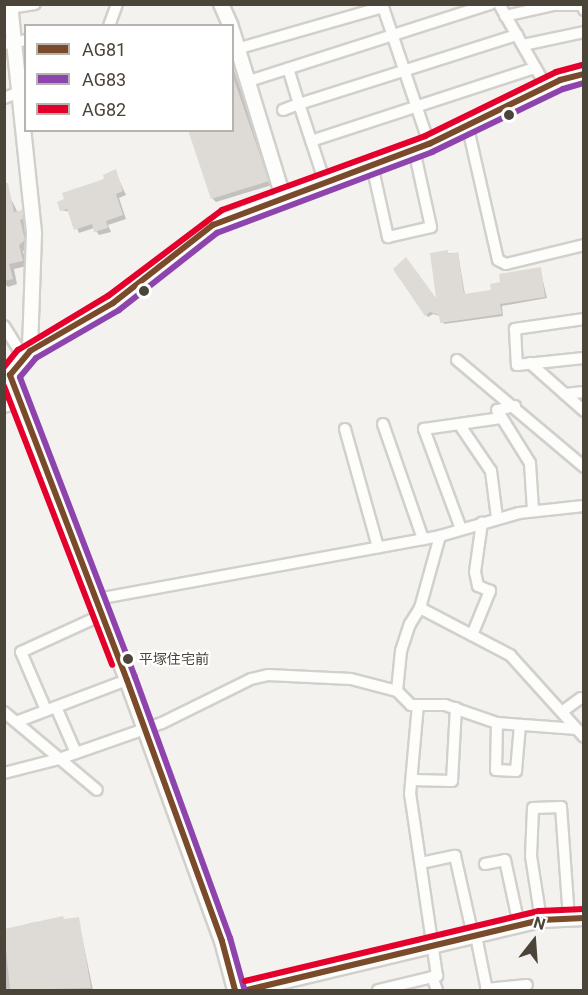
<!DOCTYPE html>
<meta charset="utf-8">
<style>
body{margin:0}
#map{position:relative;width:588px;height:995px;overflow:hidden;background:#f4f2ee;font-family:Roboto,"Noto Sans JP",sans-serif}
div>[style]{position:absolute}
.shadow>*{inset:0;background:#0003}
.building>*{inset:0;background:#dedbd6}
.roads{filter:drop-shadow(2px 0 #d2d0cb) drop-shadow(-2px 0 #d2d0cb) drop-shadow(0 2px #d2d0cb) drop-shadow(0 -2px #d2d0cb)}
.minor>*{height:10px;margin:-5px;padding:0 5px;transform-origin:5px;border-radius:5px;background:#fdfdfc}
.tertiary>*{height:14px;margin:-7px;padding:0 7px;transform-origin:7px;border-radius:7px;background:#fdfdfc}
.bus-1>*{height:6px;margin:-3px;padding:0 3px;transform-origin:3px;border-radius:3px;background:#7a4b2a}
.bus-2>*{height:6px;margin:-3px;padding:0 3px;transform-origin:3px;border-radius:3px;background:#8e44ad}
.bus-3>*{height:6px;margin:-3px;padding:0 3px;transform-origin:3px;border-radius:3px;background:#e4002b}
.dots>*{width:16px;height:16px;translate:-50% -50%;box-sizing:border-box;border:3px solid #fff;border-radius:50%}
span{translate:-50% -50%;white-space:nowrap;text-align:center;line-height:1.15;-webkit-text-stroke:4.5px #fff;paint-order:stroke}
.bus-label{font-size:14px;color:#4b4439}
.left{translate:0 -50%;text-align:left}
.frame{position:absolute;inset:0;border:6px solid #4b4439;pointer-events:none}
.legend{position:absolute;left:24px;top:24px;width:210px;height:108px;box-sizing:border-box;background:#fff;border:2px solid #b7b4b0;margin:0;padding:8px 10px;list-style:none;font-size:18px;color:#4b4439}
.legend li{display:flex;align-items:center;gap:12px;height:30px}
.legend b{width:30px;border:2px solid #b7b4b0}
.north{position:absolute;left:504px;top:911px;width:60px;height:60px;-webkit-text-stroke:4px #fff;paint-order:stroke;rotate:17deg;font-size:16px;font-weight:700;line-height:24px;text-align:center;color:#4b4439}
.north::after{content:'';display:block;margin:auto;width:21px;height:27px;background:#4b4439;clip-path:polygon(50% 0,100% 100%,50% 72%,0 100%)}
</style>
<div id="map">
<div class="shadow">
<i style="clip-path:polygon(232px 64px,272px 185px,216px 202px,212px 198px,232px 130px)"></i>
<i style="clip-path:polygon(115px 171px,126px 195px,119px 198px,126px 219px,108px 225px,111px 232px,99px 235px,94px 228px,79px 233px,70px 212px,61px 210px)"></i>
<i style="clip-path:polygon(10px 197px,18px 213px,27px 217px,28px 224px,24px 225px,29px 246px,23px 251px,27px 266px,14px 269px,17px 284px,8px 287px,4px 283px,4px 199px)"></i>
<i style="clip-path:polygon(458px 253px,465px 295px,493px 291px,540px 269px,547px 298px,502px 306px,503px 316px,444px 324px,440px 316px,433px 314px,428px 317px,395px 272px,406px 259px,438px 302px,432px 254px)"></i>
<i style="clip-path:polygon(78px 918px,93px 990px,4px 990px,4px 930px,30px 926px,30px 923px)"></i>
</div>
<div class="building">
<i style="clip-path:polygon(232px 74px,269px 181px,211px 199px,188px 130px,232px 130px)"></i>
<i style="clip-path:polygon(116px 169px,123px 191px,116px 194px,123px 215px,106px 221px,108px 228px,94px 232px,92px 224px,74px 230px,67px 209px,60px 211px,57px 202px,64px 199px,62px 193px,104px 179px,103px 175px)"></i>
<i style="clip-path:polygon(4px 183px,8px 183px,14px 212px,22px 210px,23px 219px,20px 220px,25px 240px,19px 245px,23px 261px,9px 264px,13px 279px,4px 281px)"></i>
<i style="clip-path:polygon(448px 250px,448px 254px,458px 252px,464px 294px,491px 290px,490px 284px,500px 282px,499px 274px,541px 267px,545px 297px,500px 304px,502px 314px,440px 323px,439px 315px,430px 312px,425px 316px,393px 269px,406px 257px,436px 298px,430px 253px)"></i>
<i style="clip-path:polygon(63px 916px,64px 919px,79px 917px,91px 988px,10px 990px,4px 929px)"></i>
</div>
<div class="roads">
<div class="minor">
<i style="left:382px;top:4px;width:148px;rotate:71.4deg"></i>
<i style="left:499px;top:4px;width:95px;rotate:60.2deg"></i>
<i style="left:10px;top:8px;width:25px;rotate:-9deg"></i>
<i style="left:505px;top:16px;width:49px;rotate:-12.9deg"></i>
<i style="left:553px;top:5px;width:30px"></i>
<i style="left:583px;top:5px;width:5px;rotate:79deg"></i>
<i style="left:109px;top:26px;width:23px;rotate:-70deg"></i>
<i style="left:4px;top:44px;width:22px;rotate:-10deg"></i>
<i style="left:523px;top:45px;width:62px;rotate:-12deg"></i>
<i style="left:240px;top:48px;width:149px;rotate:-16deg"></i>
<i style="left:249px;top:81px;width:254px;rotate:-17.7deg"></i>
<i style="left:4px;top:98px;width:17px;rotate:-21deg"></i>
<i style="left:283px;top:110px;width:17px;rotate:-21deg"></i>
<i style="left:299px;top:104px;width:37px;rotate:-107deg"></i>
<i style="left:468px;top:128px;width:135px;rotate:77.2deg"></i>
<i style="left:498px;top:260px;width:9px;rotate:27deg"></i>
<i style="left:506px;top:264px;width:80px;rotate:-13.7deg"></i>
<i style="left:311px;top:141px;width:236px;rotate:-18.1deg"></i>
<i style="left:372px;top:165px;width:74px;rotate:77.5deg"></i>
<i style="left:388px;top:237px;width:44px;rotate:-13.1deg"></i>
<i style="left:431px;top:227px;width:79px;rotate:-102.4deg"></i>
<i style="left:325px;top:183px;width:83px;rotate:-108.2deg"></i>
<i style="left:299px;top:104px;width:229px;rotate:-17.6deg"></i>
<i style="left:584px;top:319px;width:70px;rotate:171.8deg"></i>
<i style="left:515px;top:329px;width:36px;rotate:87deg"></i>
<i style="left:517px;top:365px;width:67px;rotate:-6deg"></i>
<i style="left:4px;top:326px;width:36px;rotate:58deg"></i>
<i style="left:457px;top:360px;width:166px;rotate:40.1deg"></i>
<i style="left:530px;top:363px;width:72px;rotate:41.6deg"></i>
<i style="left:565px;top:394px;width:19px;rotate:-6deg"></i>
<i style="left:515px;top:406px;width:18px;rotate:167deg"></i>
<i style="left:497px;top:410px;width:62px;rotate:58.1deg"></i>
<i style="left:530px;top:463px;width:48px;rotate:86.4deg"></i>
<i style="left:4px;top:407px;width:18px;rotate:-16deg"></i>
<i style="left:383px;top:424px;width:122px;rotate:70.8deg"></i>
<i style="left:459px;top:424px;width:57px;rotate:55.8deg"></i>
<i style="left:491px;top:471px;width:47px;rotate:82.7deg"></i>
<i style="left:345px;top:429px;width:123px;rotate:74.4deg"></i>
<i style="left:461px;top:529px;width:107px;rotate:-110.3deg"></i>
<i style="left:424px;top:429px;width:78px;rotate:-8.1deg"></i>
<i style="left:97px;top:599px;width:349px;rotate:-10.4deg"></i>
<i style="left:440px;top:536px;width:82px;rotate:-16.2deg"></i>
<i style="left:519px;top:513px;width:65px;rotate:-6.1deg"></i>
<i style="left:420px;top:608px;width:102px;rotate:27.6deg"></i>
<i style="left:510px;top:655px;width:110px;rotate:47.9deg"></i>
<i style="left:472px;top:635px;width:48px;rotate:-67.8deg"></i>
<i style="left:490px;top:591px;width:13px;rotate:-157deg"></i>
<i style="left:478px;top:586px;width:14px;rotate:-102deg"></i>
<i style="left:475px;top:572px;width:50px;rotate:-82deg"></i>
<i style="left:397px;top:691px;width:40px;rotate:-84.3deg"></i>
<i style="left:401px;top:651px;width:28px;rotate:-72deg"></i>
<i style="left:410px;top:624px;width:19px;rotate:-58deg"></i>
<i style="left:420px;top:608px;width:75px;rotate:-74.5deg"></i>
<i style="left:56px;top:707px;width:50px;rotate:66.5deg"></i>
<i style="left:46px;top:710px;width:63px;rotate:-113.3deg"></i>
<i style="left:21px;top:652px;width:89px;rotate:-24.6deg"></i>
<i style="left:563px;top:711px;width:22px;rotate:-36deg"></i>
<i style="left:4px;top:712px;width:121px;rotate:40deg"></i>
<i style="left:16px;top:722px;width:119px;rotate:-20.7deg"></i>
<i style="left:497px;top:723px;width:47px;rotate:91.2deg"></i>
<i style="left:496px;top:770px;width:20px;rotate:3deg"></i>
<i style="left:516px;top:771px;width:46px;rotate:-85deg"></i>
<i style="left:4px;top:773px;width:57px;rotate:-14.3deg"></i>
<i style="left:59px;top:759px;width:109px;rotate:-19.3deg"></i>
<i style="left:162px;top:723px;width:99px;rotate:-26.3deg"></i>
<i style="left:251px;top:679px;width:17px;rotate:-13deg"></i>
<i style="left:268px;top:675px;width:83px;rotate:2.8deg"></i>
<i style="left:351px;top:679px;width:48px;rotate:14.6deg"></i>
<i style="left:397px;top:691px;width:20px;rotate:45deg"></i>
<i style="left:411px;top:705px;width:34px"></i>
<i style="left:445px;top:705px;width:55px;rotate:19.1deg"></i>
<i style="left:497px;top:723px;width:80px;rotate:4.3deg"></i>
<i style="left:412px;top:780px;width:40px;rotate:1.4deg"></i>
<i style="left:452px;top:781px;width:73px;rotate:-86.9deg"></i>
<i style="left:421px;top:863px;width:35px;rotate:-12deg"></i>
<i style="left:455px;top:856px;width:82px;rotate:77.3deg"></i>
<i style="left:485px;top:864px;width:20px;rotate:-11deg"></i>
<i style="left:505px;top:860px;width:66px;rotate:77.8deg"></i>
<i style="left:541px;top:920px;width:65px;rotate:-98.9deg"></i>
<i style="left:531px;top:856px;width:48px;rotate:-87.6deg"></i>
<i style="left:533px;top:808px;width:28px;rotate:-2deg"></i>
<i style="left:561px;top:807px;width:111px;rotate:85.9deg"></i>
<i style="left:476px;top:936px;width:55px;rotate:78.5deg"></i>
<i style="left:432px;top:977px;width:14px;rotate:69deg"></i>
<i style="left:486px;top:989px;width:41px;rotate:-5.6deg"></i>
<i style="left:378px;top:990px;width:61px;rotate:-13.3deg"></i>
<i style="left:437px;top:976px;width:184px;rotate:-98.4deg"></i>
<i style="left:410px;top:794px;width:89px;rotate:-84.9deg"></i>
</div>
<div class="tertiary">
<i style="left:10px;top:4px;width:231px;rotate:84deg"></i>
<i style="left:34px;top:234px;width:117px;rotate:92deg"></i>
<i style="left:221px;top:4px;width:24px;rotate:66deg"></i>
<i style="left:232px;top:30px;width:175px;rotate:73deg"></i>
<i style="left:10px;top:375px;width:327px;rotate:69deg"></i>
<i style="left:127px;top:680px;width:278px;rotate:70deg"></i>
<i style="left:222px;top:941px;width:51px;rotate:75.1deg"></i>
<i style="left:4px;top:379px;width:38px;rotate:-47deg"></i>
<i style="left:30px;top:351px;width:96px;rotate:-30deg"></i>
<i style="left:113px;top:303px;width:127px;rotate:-38deg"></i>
<i style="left:213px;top:225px;width:231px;rotate:-20.6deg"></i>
<i style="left:429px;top:144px;width:146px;rotate:-26deg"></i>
<i style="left:560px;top:80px;width:25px;rotate:-14deg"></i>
<i style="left:247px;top:990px;width:302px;rotate:-13.4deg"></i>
<i style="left:541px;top:920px;width:43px;rotate:-2.7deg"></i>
</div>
</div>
<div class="bus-1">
<i style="left:235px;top:990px;width:51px;rotate:-104.9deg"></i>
<i style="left:222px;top:941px;width:278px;rotate:-110deg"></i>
<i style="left:127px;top:680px;width:327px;rotate:-111deg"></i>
<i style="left:10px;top:375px;width:31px;rotate:-50deg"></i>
<i style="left:30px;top:351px;width:96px;rotate:-30deg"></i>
<i style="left:113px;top:303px;width:127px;rotate:-38deg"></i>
<i style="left:213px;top:225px;width:231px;rotate:-20.6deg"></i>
<i style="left:429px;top:144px;width:146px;rotate:-26deg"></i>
<i style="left:560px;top:80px;width:25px;rotate:-14deg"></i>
<i style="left:247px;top:990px;width:302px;rotate:-13.4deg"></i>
<i style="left:541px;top:920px;width:43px;rotate:-2.7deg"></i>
</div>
<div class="bus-2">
<i style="left:244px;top:988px;width:52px;rotate:-105.6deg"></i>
<i style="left:230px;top:938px;width:278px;rotate:-110deg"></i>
<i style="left:135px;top:677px;width:321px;rotate:-111deg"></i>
<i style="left:20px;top:377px;width:25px;rotate:-50deg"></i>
<i style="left:36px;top:358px;width:96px;rotate:-30deg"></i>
<i style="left:119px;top:310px;width:125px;rotate:-38.2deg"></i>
<i style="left:217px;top:233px;width:230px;rotate:-20.6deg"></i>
<i style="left:432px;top:152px;width:145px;rotate:-25.7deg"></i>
<i style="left:563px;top:89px;width:22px;rotate:-16deg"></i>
</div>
<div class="bus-3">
<i style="left:4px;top:367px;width:22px;rotate:-51deg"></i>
<i style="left:18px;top:350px;width:105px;rotate:-31deg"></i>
<i style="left:108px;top:296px;width:143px;rotate:-37deg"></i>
<i style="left:222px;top:210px;width:216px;rotate:-20deg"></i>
<i style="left:425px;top:136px;width:146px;rotate:-26deg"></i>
<i style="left:556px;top:72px;width:27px;rotate:-15deg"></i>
<i style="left:4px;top:386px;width:299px;rotate:68.8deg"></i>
<i style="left:245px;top:981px;width:302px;rotate:-13.4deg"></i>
<i style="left:539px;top:911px;width:45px;rotate:-2.5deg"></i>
</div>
<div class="dots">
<i style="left:509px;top:115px;background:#4b4439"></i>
<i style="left:144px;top:291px;background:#4b4439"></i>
<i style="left:128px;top:659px;background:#4b4439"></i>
</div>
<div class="bus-label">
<span class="left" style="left:139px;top:659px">平塚住宅前</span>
</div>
<div class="frame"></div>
<ul class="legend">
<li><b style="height:8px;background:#7a4b2a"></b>AG81</li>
<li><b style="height:8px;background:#8e44ad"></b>AG83</li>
<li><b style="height:8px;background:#e4002b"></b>AG82</li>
</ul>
<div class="north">N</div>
</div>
